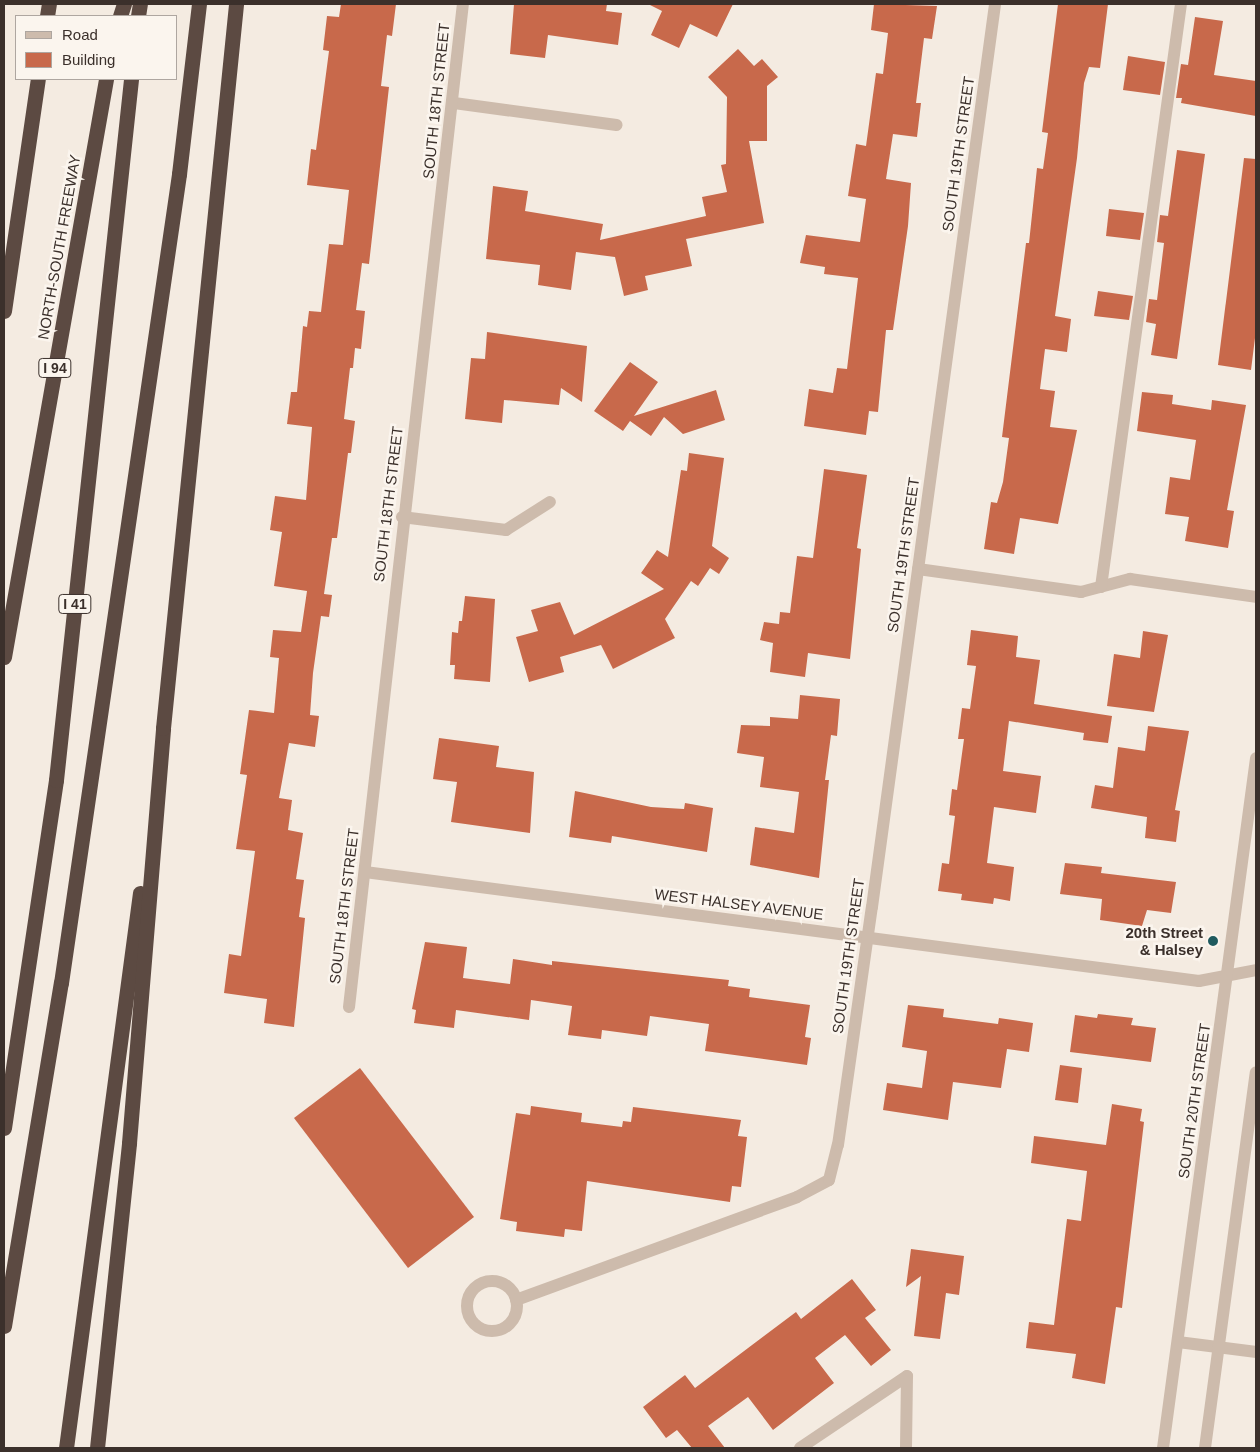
<!DOCTYPE html>
<style>
body{margin:0}
#map{position:relative;width:1260px;height:1452px;overflow:hidden;background:#f4ebe1;font-family:Arial,sans-serif}
div>[style]{position:absolute}
.building>*{inset:0;background:#c8694b}
.minor>*{height:12px;margin:-6px;padding:0 6px;transform-origin:6px;border-radius:6px;background:#cdbbac}
.minor>.ring{margin:-6px;padding:0;box-sizing:content-box;background:none;border:12px solid #cdbbac;border-radius:50%}
.highway>*{height:15px;margin:-7.5px;padding:0 7.5px;transform-origin:7.5px;border-radius:7.5px;background:#5c4a42}
.dots>*{width:14px;height:14px;translate:-50% -50%;box-sizing:border-box;border:2px solid #fbf5ee;border-radius:50%}
span{translate:-50% -50%;white-space:nowrap;text-align:center;line-height:1.15;-webkit-text-stroke:5px #fbf5ee;paint-order:stroke}
.shield-label span{padding:1px 4px;background:#fbf5ee;border:1px solid;border-radius:4px;-webkit-text-stroke-width:0}
.shield-label{font-size:14px;color:#3b302b;font-weight:700}
.street-label{font-size:15px;color:#3b302b}
.poi-label{font-size:15px;color:#3b302b;font-weight:700}
.right{translate:-100% -50%;text-align:right}
.frame{position:absolute;inset:0;border:5px solid #3b302b;pointer-events:none}
.legend{position:absolute;left:15px;top:15px;width:162px;height:65px;box-sizing:border-box;background:#fbf5ee;border:1px solid #aea6a0;margin:0;padding:6px 9px;list-style:none;font-size:15px;color:#3b302b}
.legend li{display:flex;align-items:center;gap:10px;height:25px}
.legend b{width:25px;border:1px solid #aea6a0}
</style>
<div id="map">
<div class="building">
<i style="clip-path:polygon(341px 4px,396px 4px,392px 36px,387px 35px,381px 86px,389px 87px,369px 264px,362px 263px,356px 310px,365px 311px,361px 349px,355px 348px,353px 368px,350px 368px,344px 419px,355px 421px,351px 453px,348px 453px,337px 538px,332px 538px,324px 594px,332px 595px,329px 617px,321px 616px,313px 673px,310px 715px,319px 716px,315px 747px,289px 743px,279px 798px,292px 800px,288px 830px,303px 833px,296px 879px,304px 880px,299px 917px,305px 918px,294px 1027px,264px 1023px,267px 999px,224px 993px,229px 954px,241px 956px,255px 851px,236px 849px,247px 775px,240px 774px,249px 710px,274px 713px,279px 658px,270px 657px,273px 630px,301px 632px,307px 591px,274px 586px,282px 532px,270px 530px,275px 496px,306px 500px,312px 427px,287px 424px,291px 392px,297px 392px,303px 326px,307px 327px,309px 311px,321px 312px,329px 244px,343px 245px,349px 190px,307px 185px,311px 149px,316px 150px,329px 51px,323px 50px,327px 16px,339px 17px)"></i>
<i style="clip-path:polygon(514px 4px,607px 4px,606px 11px,622px 13px,618px 45px,548px 35px,545px 58px,510px 54px)"></i>
<i style="clip-path:polygon(648px 4px,733px 4px,717px 37px,690px 24px,679px 48px,651px 35px,662px 11px)"></i>
<i style="clip-path:polygon(874px 4px,937px 6px,932px 39px,924px 38px,916px 103px,921px 103px,917px 137px,893px 134px,886px 179px,911px 183px,908px 226px,893px 330px,886px 330px,878px 412px,869px 411px,866px 435px,804px 426px,809px 389px,833px 393px,837px 368px,847px 369px,858px 278px,824px 274px,825px 267px,800px 263px,806px 235px,860px 242px,866px 199px,848px 196px,856px 144px,866px 146px,876px 73px,883px 74px,888px 33px,871px 30px)"></i>
<i style="clip-path:polygon(1058px 4px,1108px 4px,1100px 68px,1089px 67px,1084px 83px,1077px 158px,1055px 316px,1071px 319px,1067px 352px,1045px 349px,1040px 389px,1055px 391px,1050px 427px,1077px 430px,1058px 524px,1020px 518px,1014px 554px,984px 549px,991px 502px,997px 503px,1003px 482px,1009px 438px,1002px 437px,1026px 243px,1029px 243px,1037px 168px,1043px 169px,1048px 133px,1042px 132px)"></i>
<i style="clip-path:polygon(1195px 17px,1223px 21px,1214px 75px,1256px 81px,1256px 116px,1181px 103px,1182px 98px,1176px 98px,1181px 64px,1188px 65px)"></i>
<i style="clip-path:polygon(738px 49px,754px 66px,762px 59px,778px 77px,767px 86px,767px 141px,749px 141px,764px 223px,686px 239px,692px 266px,645px 276px,648px 290px,624px 296px,615px 257px,576px 252px,571px 290px,538px 285px,540px 265px,486px 259px,493px 186px,528px 191px,525px 211px,603px 224px,600px 240px,706px 216px,702px 197px,727px 192px,721px 165px,726px 164px,727px 97px,708px 77px)"></i>
<i style="clip-path:polygon(1128px 56px,1165px 62px,1160px 95px,1123px 90px)"></i>
<i style="clip-path:polygon(1177px 150px,1205px 154px,1177px 359px,1151px 355px,1156px 324px,1146px 322px,1149px 299px,1157px 300px,1164px 243px,1157px 242px,1160px 215px,1168px 216px)"></i>
<i style="clip-path:polygon(1244px 158px,1256px 159px,1256px 330px,1251px 370px,1218px 365px)"></i>
<i style="clip-path:polygon(1109px 209px,1144px 213px,1140px 240px,1106px 236px)"></i>
<i style="clip-path:polygon(1098px 291px,1133px 296px,1129px 320px,1094px 316px)"></i>
<i style="clip-path:polygon(487px 332px,587px 346px,582px 402px,561px 388px,559px 405px,504px 400px,502px 423px,465px 419px,471px 358px,485px 359px)"></i>
<i style="clip-path:polygon(630px 362px,658px 382px,634px 416px,716px 390px,725px 420px,683px 434px,664px 417px,651px 436px,630px 421px,623px 431px,594px 411px)"></i>
<i style="clip-path:polygon(1142px 392px,1173px 395px,1172px 404px,1211px 410px,1212px 400px,1246px 405px,1227px 510px,1234px 511px,1228px 548px,1185px 541px,1189px 517px,1165px 514px,1170px 477px,1190px 480px,1196px 440px,1137px 431px)"></i>
<i style="clip-path:polygon(689px 453px,724px 458px,712px 546px,729px 558px,719px 574px,710px 568px,698px 586px,691px 581px,665px 619px,675px 638px,613px 669px,601px 645px,560px 657px,564px 672px,529px 682px,516px 637px,538px 631px,531px 610px,560px 602px,574px 635px,664px 589px,641px 573px,657px 550px,668px 557px,681px 470px,687px 471px)"></i>
<i style="clip-path:polygon(824px 469px,867px 475px,857px 548px,861px 549px,850px 659px,808px 653px,805px 677px,770px 672px,773px 643px,760px 640px,764px 622px,779px 624px,780px 612px,790px 613px,797px 556px,813px 558px)"></i>
<i style="clip-path:polygon(465px 596px,495px 599px,490px 682px,454px 679px,455px 665px,450px 665px,452px 632px,458px 633px,459px 621px,462px 621px)"></i>
<i style="clip-path:polygon(971px 630px,1018px 636px,1016px 657px,1040px 660px,1034px 704px,1112px 716px,1108px 743px,1083px 740px,1084px 733px,1009px 721px,1003px 771px,1041px 776px,1036px 813px,994px 807px,987px 863px,1014px 867px,1010px 901px,994px 898px,993px 904px,961px 900px,962px 894px,938px 891px,942px 863px,949px 864px,955px 816px,949px 815px,952px 789px,957px 790px,964px 739px,958px 739px,962px 708px,970px 709px,976px 666px,967px 665px)"></i>
<i style="clip-path:polygon(1143px 631px,1168px 635px,1154px 712px,1107px 706px,1114px 654px,1140px 658px)"></i>
<i style="clip-path:polygon(800px 695px,840px 699px,837px 736px,831px 735px,825px 780px,829px 780px,819px 878px,750px 865px,755px 827px,794px 833px,799px 792px,760px 787px,764px 757px,737px 753px,741px 725px,770px 726px,770px 717px,798px 719px)"></i>
<i style="clip-path:polygon(1148px 726px,1189px 731px,1175px 810px,1180px 811px,1176px 842px,1145px 838px,1147px 817px,1091px 808px,1095px 785px,1113px 788px,1118px 747px,1145px 751px)"></i>
<i style="clip-path:polygon(439px 738px,499px 746px,496px 767px,534px 772px,530px 833px,451px 822px,457px 782px,433px 779px)"></i>
<i style="clip-path:polygon(575px 791px,651px 807px,684px 809px,685px 803px,713px 808px,707px 852px,612px 836px,611px 843px,569px 837px)"></i>
<i style="clip-path:polygon(1065px 863px,1102px 867px,1101px 873px,1176px 882px,1171px 913px,1147px 910px,1142px 926px,1100px 920px,1102px 899px,1060px 894px)"></i>
<i style="clip-path:polygon(425px 942px,467px 947px,463px 978px,510px 984px,513px 959px,552px 965px,552px 961px,729px 980px,728px 986px,750px 989px,749px 997px,810px 1005px,805px 1037px,811px 1038px,807px 1065px,705px 1051px,709px 1024px,650px 1016px,647px 1036px,602px 1030px,601px 1039px,568px 1035px,572px 1006px,531px 1000px,529px 1020px,456px 1010px,454px 1028px,414px 1023px,416px 1010px,412px 1009px)"></i>
<i style="clip-path:polygon(908px 1005px,944px 1009px,943px 1017px,998px 1024px,999px 1018px,1033px 1023px,1029px 1052px,1007px 1049px,1001px 1088px,953px 1082px,948px 1120px,883px 1110px,887px 1083px,922px 1088px,927px 1051px,902px 1047px)"></i>
<i style="clip-path:polygon(1098px 1014px,1133px 1018px,1131px 1025px,1156px 1028px,1151px 1062px,1070px 1052px,1075px 1015px,1097px 1018px)"></i>
<i style="clip-path:polygon(1060px 1065px,1082px 1068px,1078px 1103px,1055px 1100px)"></i>
<i style="clip-path:polygon(360px 1068px,474px 1217px,408px 1268px,294px 1118px)"></i>
<i style="clip-path:polygon(1112px 1104px,1142px 1109px,1140px 1121px,1144px 1122px,1122px 1308px,1116px 1307px,1105px 1384px,1072px 1378px,1076px 1354px,1026px 1348px,1029px 1322px,1054px 1325px,1067px 1219px,1081px 1221px,1087px 1171px,1031px 1163px,1034px 1136px,1106px 1145px)"></i>
<i style="clip-path:polygon(531px 1106px,582px 1113px,581px 1122px,622px 1127px,623px 1121px,631px 1122px,633px 1107px,741px 1120px,738px 1136px,747px 1137px,741px 1187px,732px 1186px,730px 1202px,587px 1181px,582px 1231px,565px 1229px,564px 1237px,516px 1231px,517px 1222px,500px 1219px,516px 1113px,530px 1115px)"></i>
<i style="clip-path:polygon(911px 1249px,964px 1256px,959px 1295px,946px 1293px,940px 1339px,914px 1336px,921px 1276px,906px 1287px)"></i>
<i style="clip-path:polygon(852px 1279px,876px 1310px,865px 1318px,891px 1350px,871px 1366px,845px 1335px,815px 1358px,834px 1383px,773px 1430px,748px 1397px,708px 1426px,725px 1448px,692px 1448px,677px 1430px,666px 1438px,643px 1407px,685px 1375px,695px 1388px,796px 1312px,801px 1319px)"></i>
</div>
<div class="minor">
<i style="left:454px;top:103px;width:164px;rotate:7.7deg"></i>
<i style="left:402px;top:517px;width:105px;rotate:7.1deg"></i>
<i style="left:506px;top:530px;width:52px;rotate:-32.5deg"></i>
<i style="left:918px;top:569px;width:165px;rotate:8deg"></i>
<i style="left:1081px;top:592px;width:51px;rotate:-14.9deg"></i>
<i style="left:1130px;top:579px;width:127px;rotate:8.1deg"></i>
<i style="left:1101px;top:587px;width:588px;rotate:-82.19deg"></i>
<i style="left:365px;top:872px;width:841px;rotate:7.45deg"></i>
<i style="left:1199px;top:981px;width:58px;rotate:-10.9deg"></i>
<i style="left:349px;top:1007px;width:1009px;rotate:-83.52deg"></i>
<i class="ring" style="left:467px;top:1281px;width:38px;height:38px"></i>
<i style="left:516px;top:1300px;width:299px;rotate:-20.1deg"></i>
<i style="left:797px;top:1197px;width:36px;rotate:-28deg"></i>
<i style="left:829px;top:1180px;width:36px;rotate:-76deg"></i>
<i style="left:838px;top:1145px;width:240px;rotate:-81.9deg"></i>
<i style="left:872px;top:907px;width:911px;rotate:-82.24deg"></i>
<i style="left:1178px;top:1342px;width:79px;rotate:7.3deg"></i>
<i style="left:800px;top:1448px;width:129px;rotate:-33.9deg"></i>
<i style="left:907px;top:1376px;width:72px;rotate:90.8deg"></i>
<i style="left:1163px;top:1448px;width:696px;rotate:-82.32deg"></i>
<i style="left:1205px;top:1448px;width:379px;rotate:-82.3deg"></i>
</div>
<div class="highway">
<i style="left:47px;top:16px;width:12px;rotate:-81deg"></i>
<i style="left:120px;top:16px;width:13px;rotate:-72deg"></i>
<i style="left:138px;top:16px;width:12px;rotate:-81deg"></i>
<i style="left:4px;top:311px;width:234px;rotate:-81.7deg"></i>
<i style="left:4px;top:657px;width:587px;rotate:-79.99deg"></i>
<i style="left:4px;top:1128px;width:352px;rotate:-81.5deg"></i>
<i style="left:56px;top:780px;width:705px;rotate:-83.89deg"></i>
<i style="left:4px;top:1326px;width:348px;rotate:-80.6deg"></i>
<i style="left:61px;top:983px;width:818px;rotate:-81.7deg"></i>
<i style="left:179px;top:174px;width:171px;rotate:-83.3deg"></i>
<i style="left:66px;top:1448px;width:560px;rotate:-82.41deg"></i>
<i style="left:97px;top:1448px;width:307px;rotate:-84deg"></i>
<i style="left:129px;top:1143px;width:416px;rotate:-85.3deg"></i>
<i style="left:163px;top:728px;width:728px;rotate:-84.24deg"></i>
</div>
<div class="dots">
<i style="left:1213px;top:941px;background:#1f5a5e"></i>
</div>
<div class="shield-label">
<span style="left:55px;top:368px">I 94</span>
<span style="left:75px;top:604px">I 41</span>
</div>
<div class="street-label">
<span style="left:436px;top:101px;rotate:-84deg">SOUTH 18TH STREET</span>
<span style="left:958px;top:154px;rotate:-82deg">SOUTH 19TH STREET</span>
<span style="left:59px;top:247px;rotate:-80deg">NORTH-SOUTH FREEWAY</span>
<span style="left:388px;top:504px;rotate:-83deg">SOUTH 18TH STREET</span>
<span style="left:903px;top:555px;rotate:-82deg">SOUTH 19TH STREET</span>
<span style="left:739px;top:904px;rotate:7deg">WEST HALSEY AVENUE</span>
<span style="left:344px;top:906px;rotate:-83deg">SOUTH 18TH STREET</span>
<span style="left:848px;top:956px;rotate:-82deg">SOUTH 19TH STREET</span>
<span style="left:1194px;top:1101px;rotate:-82deg">SOUTH 20TH STREET</span>
</div>
<div class="poi-label">
<span class="right" style="left:1203px;top:941px">20th Street<br>&amp; Halsey</span>
</div>
<div class="frame"></div>
<ul class="legend">
<li><b style="height:6px;background:#cdbbac"></b>Road</li>
<li><b style="height:14px;background:#c8694b"></b>Building</li>
</ul>
</div>
